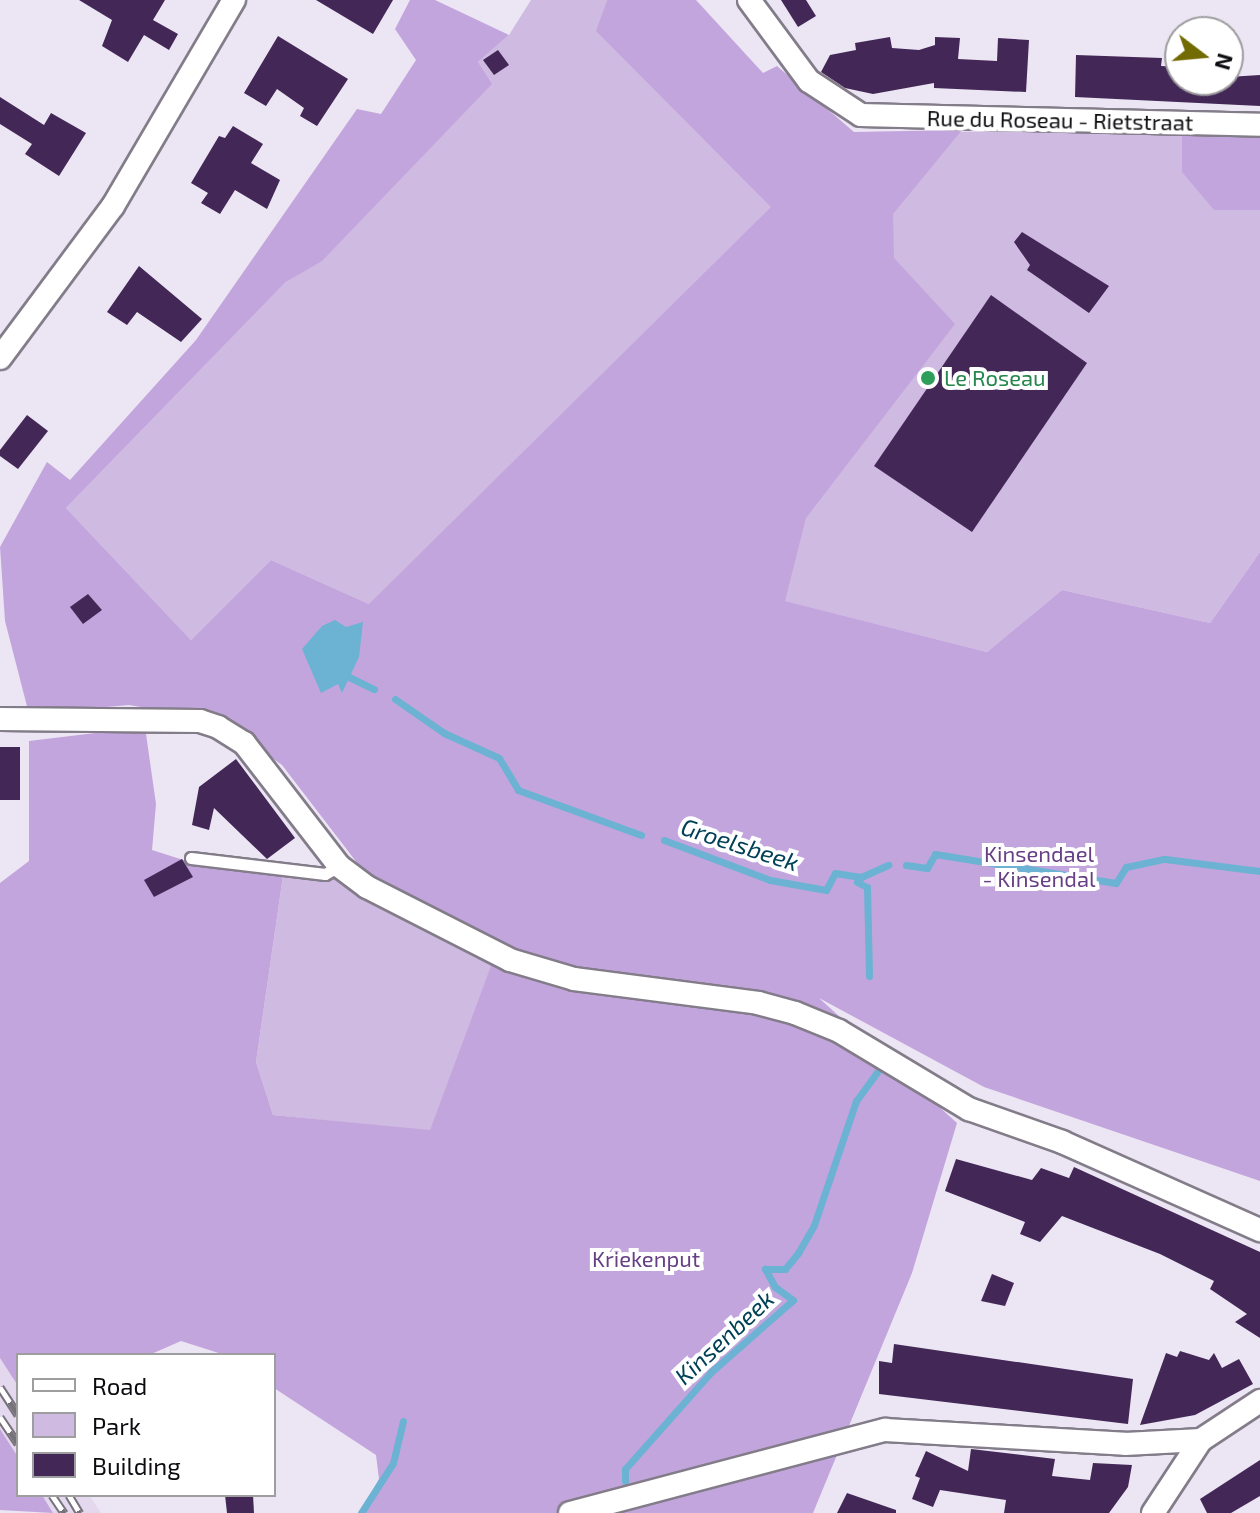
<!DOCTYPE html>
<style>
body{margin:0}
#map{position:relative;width:1260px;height:1513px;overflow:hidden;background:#ece5f3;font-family:"Exo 2",sans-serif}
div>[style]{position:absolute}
.built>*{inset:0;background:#e4d8ee}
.green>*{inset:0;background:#cfbae1}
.forest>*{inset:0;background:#c3a5dd}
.water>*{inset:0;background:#6bb2d3}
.stream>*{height:7px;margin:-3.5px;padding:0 3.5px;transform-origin:3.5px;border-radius:3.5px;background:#6bb2d3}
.building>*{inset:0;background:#432857}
.roads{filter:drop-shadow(2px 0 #837c89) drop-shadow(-2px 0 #837c89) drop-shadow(0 2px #837c89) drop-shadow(0 -2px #837c89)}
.service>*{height:11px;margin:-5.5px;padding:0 5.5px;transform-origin:5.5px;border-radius:5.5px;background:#fff}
.minor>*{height:22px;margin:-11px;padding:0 11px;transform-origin:11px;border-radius:11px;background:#fff}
.rail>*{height:9px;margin-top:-4.5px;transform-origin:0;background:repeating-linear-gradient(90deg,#fff 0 18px,#76727a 0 36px);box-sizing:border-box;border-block:2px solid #76727a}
.dots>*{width:22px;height:22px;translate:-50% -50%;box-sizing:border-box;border:4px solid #fff;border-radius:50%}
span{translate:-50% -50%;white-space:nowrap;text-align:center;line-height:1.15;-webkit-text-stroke:8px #fff;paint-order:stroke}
.street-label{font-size:22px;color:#0d0b0f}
.leisure-label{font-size:22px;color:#27864d}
.left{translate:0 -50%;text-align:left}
.park-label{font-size:22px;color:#673f84}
.water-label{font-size:24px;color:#004157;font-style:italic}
.legend{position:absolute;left:16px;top:1353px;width:260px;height:144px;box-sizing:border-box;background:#fff;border:2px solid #9e9d9f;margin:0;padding:10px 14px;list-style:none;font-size:24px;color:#0d0b0f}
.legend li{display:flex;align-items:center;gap:16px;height:40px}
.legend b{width:40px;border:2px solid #9e9d9f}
.north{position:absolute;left:1164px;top:16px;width:80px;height:80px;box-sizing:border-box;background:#fff;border:2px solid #9e9d9f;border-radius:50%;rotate:106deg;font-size:22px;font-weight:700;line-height:32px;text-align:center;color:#0d0b0f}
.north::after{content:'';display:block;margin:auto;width:28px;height:36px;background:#726a02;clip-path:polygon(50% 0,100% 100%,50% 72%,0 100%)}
</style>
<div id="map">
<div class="built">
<i style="clip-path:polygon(0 1358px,18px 1386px,18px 1457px,0 1429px)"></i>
<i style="clip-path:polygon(42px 1495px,89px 1495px,101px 1513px,53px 1513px)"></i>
</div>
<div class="green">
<i style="clip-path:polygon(531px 0,607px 0,597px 31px,854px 132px,1182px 131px,1214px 209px,1260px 210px,1260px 552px,1210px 623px,1062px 590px,987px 652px,784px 601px,369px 604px,271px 560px,191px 640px,66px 508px,286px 282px,322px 260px,491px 84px,478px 62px,509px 35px)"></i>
<i style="clip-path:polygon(283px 876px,332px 879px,492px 966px,430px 1131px,273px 1115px,256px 1062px)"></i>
</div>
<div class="forest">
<i style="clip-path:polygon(410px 0,435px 0,509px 35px,478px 62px,492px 84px,322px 261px,286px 282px,66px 508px,191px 640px,271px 560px,369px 604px,771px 207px,596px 31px,607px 0,696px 0,763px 73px,777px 66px,854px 132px,962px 130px,893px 214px,894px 258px,955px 324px,806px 518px,785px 601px,987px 652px,1062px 590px,1210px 623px,1260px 552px,1260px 1181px,984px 1087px,819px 998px,957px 1123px,912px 1273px,813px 1513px,360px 1513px,379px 1479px,376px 1455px,274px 1388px,274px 1355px,225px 1355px,181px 1341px,149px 1355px,18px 1355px,18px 1386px,0 1358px,0 883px,29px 861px,29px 741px,145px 727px,156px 804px,152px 850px,199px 865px,283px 876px,256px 1062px,273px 1115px,430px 1130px,491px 966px,332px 879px,361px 868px,282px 765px,218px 720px,129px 705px,29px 714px,5px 621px,0 547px,47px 462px,70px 480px,196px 340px,357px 109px,381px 114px,416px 60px,395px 29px)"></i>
<i style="clip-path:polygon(1182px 131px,1260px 136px,1260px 210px,1214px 210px,1182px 172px)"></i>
<i style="clip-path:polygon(0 1429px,18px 1457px,18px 1495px,42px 1495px,53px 1513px,0 1510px)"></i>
</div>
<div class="water">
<i style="clip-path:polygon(335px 620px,346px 627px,363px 622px,359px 657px,342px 693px,338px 684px,321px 693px,302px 649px,322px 626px)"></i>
</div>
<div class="stream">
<i style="left:347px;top:676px;width:30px;rotate:26deg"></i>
<i style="left:395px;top:699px;width:60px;rotate:34.8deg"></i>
<i style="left:444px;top:733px;width:60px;rotate:24.4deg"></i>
<i style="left:499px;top:758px;width:37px;rotate:59deg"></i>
<i style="left:518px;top:790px;width:131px;rotate:20.1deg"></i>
<i style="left:664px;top:840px;width:113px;rotate:20.7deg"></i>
<i style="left:770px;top:880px;width:57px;rotate:10.1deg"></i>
<i style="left:826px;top:890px;width:19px;rotate:-62deg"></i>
<i style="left:835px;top:873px;width:26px;rotate:9deg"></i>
<i style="left:861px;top:877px;width:30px;rotate:-24deg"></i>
<i style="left:906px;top:865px;width:21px;rotate:8deg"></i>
<i style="left:927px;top:868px;width:16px;rotate:-60deg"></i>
<i style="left:935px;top:854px;width:183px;rotate:9.1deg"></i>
<i style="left:1116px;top:883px;width:19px;rotate:-58deg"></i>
<i style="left:1126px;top:867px;width:40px;rotate:-12deg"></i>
<i style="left:1165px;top:859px;width:96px;rotate:7.2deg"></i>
<i style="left:861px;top:877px;width:6px;rotate:129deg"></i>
<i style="left:857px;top:882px;width:11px;rotate:27deg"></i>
<i style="left:867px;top:887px;width:89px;rotate:88.7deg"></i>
<i style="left:625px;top:1481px;width:12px;rotate:-90deg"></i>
<i style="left:625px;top:1469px;width:130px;rotate:-48.4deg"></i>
<i style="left:711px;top:1372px;width:109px;rotate:-41.3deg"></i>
<i style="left:793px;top:1300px;width:22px;rotate:-144deg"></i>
<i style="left:775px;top:1287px;width:21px;rotate:-119deg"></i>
<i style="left:765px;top:1269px;width:20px"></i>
<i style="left:785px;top:1269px;width:21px;rotate:-51deg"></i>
<i style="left:798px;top:1253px;width:32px;rotate:-60deg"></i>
<i style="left:814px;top:1225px;width:131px;rotate:-71.3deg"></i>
<i style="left:856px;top:1101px;width:46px;rotate:-53.9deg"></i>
<i style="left:361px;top:1513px;width:59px;rotate:-57.4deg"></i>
<i style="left:393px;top:1463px;width:43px;rotate:-76.6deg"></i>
</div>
<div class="building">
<i style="clip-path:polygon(79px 0,165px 0,153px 20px,178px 34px,169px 50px,144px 35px,128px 62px,102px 46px,112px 20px)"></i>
<i style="clip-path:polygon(316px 0,393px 0,373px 34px)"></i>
<i style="clip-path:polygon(781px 0,806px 0,816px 16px,798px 27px)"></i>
<i style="clip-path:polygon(278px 36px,348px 79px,317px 126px,300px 116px,304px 108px,277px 89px,266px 106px,244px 93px)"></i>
<i style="clip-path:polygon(890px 37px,892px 48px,919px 50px,935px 45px,935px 37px,960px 38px,958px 59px,997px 61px,998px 38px,1029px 40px,1026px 92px,934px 88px,934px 83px,873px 94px,845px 88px,821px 72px,830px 55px,856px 50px,855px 43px)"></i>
<i style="clip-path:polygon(498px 50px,509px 65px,494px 75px,483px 60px)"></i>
<i style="clip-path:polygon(1076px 55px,1162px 58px,1161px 66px,1180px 67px,1180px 80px,1260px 75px,1260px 106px,1075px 97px)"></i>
<i style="clip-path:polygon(0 97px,44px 125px,51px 113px,86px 133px,59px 176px,25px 154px,32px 144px,0 124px)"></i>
<i style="clip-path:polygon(233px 126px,263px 144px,251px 163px,280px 180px,267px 209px,235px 190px,220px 214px,201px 203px,208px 193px,191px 183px,219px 136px,225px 138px)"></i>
<i style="clip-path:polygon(1022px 232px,1109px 286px,1089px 313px,1027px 270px,1030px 265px,1014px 242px)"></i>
<i style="clip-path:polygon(139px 266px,202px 319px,181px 342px,137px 312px,127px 325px,107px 312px)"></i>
<i style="clip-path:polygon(991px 295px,1087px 363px,972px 532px,874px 466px)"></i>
<i style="clip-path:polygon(27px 415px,48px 431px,18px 469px,0 456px,0 450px)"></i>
<i style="clip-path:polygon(88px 594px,102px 610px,83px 624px,70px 607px)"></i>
<i style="clip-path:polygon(0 747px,20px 747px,20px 800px,0 800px)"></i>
<i style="clip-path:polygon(236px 759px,295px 838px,267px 859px,214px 808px,209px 830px,192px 825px,199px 787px)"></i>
<i style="clip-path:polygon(182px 859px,193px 877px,154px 897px,144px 880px)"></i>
<i style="clip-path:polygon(956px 1159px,1032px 1180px,1041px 1168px,1069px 1178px,1074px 1167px,1260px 1252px,1260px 1338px,1235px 1322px,1247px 1314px,1210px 1289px,1214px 1281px,1160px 1254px,1062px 1216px,1040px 1242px,1020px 1234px,1025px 1222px,945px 1191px)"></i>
<i style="clip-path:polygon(992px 1274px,1014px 1283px,1005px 1306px,981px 1301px)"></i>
<i style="clip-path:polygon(894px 1344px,1133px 1379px,1128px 1424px,879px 1394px,879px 1361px,892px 1363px)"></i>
<i style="clip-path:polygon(1180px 1351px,1209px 1360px,1214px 1353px,1222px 1368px,1239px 1359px,1253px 1384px,1195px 1415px,1140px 1425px,1166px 1353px,1177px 1357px)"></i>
<i style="clip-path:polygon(971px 1449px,1055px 1459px,1052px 1476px,1090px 1480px,1093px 1463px,1132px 1465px,1128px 1487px,1109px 1513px,1004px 1513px,1006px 1500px,940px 1490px,933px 1507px,912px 1499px,920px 1478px,915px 1476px,926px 1451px,968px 1471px)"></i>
<i style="clip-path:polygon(1260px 1460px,1260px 1496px,1231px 1513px,1207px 1513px,1200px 1499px)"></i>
<i style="clip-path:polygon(847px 1493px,896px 1510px,896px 1513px,837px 1513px)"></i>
<i style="clip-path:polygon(225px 1495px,253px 1495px,254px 1513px,227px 1513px)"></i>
</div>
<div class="roads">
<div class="service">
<i style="left:191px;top:858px;width:135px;rotate:6.8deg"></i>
<i style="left:325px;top:874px;width:16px;rotate:-30deg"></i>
</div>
<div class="minor">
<i style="left:749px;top:0;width:101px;rotate:53.5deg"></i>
<i style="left:809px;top:81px;width:62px;rotate:33.2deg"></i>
<i style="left:861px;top:115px;width:399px;rotate:1.4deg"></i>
<i style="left:0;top:358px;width:189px;rotate:-53.4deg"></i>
<i style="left:113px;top:206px;width:239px;rotate:-59.6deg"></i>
<i style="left:0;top:719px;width:200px;rotate:0.6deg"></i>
<i style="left:200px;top:721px;width:19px;rotate:18deg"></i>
<i style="left:218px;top:727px;width:31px;rotate:32deg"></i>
<i style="left:244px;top:743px;width:155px;rotate:52.3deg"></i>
<i style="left:339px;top:866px;width:35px;rotate:37deg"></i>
<i style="left:367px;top:887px;width:161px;rotate:27deg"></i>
<i style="left:510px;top:960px;width:67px;rotate:16.5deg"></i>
<i style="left:574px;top:979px;width:186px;rotate:7.4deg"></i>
<i style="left:758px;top:1003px;width:38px;rotate:15deg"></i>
<i style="left:795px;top:1013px;width:48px;rotate:22.2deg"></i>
<i style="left:839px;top:1031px;width:152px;rotate:31deg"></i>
<i style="left:969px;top:1109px;width:99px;rotate:19.5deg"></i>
<i style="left:1062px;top:1142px;width:217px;rotate:24deg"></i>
<i style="left:570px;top:1513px;width:326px;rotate:-14.8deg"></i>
<i style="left:885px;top:1430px;width:240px;rotate:3.3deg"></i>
<i style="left:1125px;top:1444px;width:76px;rotate:-3deg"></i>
<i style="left:1153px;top:1513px;width:87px;rotate:-56.7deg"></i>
<i style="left:1201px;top:1440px;width:71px;rotate:-33.5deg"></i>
</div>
</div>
<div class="rail">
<i style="left:0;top:1387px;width:33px;rotate:57deg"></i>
<i style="left:0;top:1417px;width:32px;rotate:56deg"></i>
<i style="left:52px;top:1495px;width:22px;rotate:56deg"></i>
<i style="left:69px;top:1495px;width:21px;rotate:59deg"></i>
</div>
<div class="dots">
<i style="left:928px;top:378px;background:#2e9e5b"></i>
</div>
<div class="street-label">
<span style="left:1060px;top:120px;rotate:1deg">Rue du Roseau - Rietstraat</span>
</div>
<div class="leisure-label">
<span class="left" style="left:944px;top:378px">Le Roseau</span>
</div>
<div class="park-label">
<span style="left:1039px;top:866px">Kinsendael<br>- Kinsendal</span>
<span style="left:646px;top:1259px">Kriekenput</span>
</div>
<div class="water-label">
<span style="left:740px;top:844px;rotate:18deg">Groelsbeek</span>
<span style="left:724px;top:1337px;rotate:-43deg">Kinsenbeek</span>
</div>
<ul class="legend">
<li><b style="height:10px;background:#fff"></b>Road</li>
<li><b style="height:22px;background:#cfbae1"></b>Park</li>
<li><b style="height:22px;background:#432857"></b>Building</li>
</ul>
<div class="north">N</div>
</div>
